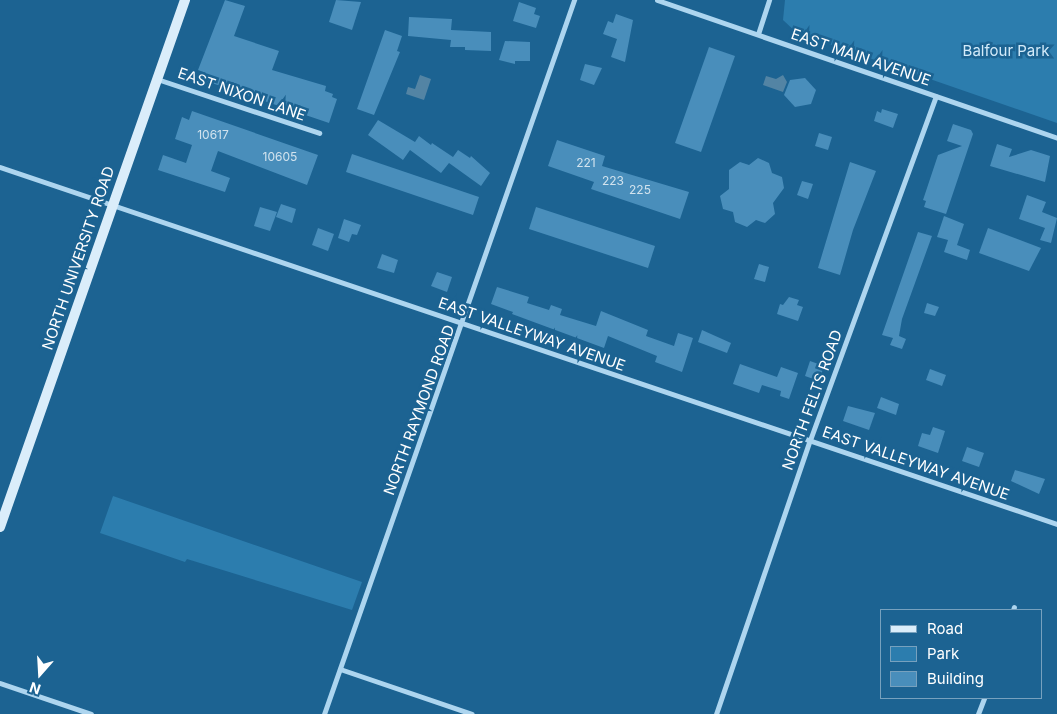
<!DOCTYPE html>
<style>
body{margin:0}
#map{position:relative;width:1057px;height:714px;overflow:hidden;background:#1c6392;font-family:Inter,sans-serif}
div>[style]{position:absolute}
.green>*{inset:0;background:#2c7dae}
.water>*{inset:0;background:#5384a4}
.building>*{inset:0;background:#498ebb}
.street>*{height:5px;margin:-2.5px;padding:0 2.5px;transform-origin:2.5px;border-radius:2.5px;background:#add5ef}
.secondary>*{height:10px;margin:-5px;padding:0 5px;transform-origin:5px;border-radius:5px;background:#daedfa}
span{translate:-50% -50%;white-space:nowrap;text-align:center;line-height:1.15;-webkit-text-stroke:5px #1c6392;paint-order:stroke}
.number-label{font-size:12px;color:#d2e3ee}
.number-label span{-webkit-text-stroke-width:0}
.park-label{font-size:15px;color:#d3ebfa}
.street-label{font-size:15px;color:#fff}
.legend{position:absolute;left:880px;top:609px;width:162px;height:90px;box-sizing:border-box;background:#1c6392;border:1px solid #77a1be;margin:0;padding:6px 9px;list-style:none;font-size:15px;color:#fff}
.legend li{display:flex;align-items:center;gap:10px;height:25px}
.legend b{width:25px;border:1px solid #77a1be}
.north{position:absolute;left:15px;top:649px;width:50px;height:50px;-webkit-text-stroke:4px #1c6392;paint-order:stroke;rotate:199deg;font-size:14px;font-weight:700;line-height:20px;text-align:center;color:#fff}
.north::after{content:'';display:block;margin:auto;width:18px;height:22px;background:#fff;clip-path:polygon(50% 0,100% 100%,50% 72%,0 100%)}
</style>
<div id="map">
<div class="green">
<i style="clip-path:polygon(785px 0,1057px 0,1057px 123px,797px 33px,783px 20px)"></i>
<i style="clip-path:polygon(113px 496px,362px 582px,352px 610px,187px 559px,185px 562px,100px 533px)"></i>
</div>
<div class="water">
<i style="clip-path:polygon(420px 75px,431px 79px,424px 100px,406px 94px,408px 87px,415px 89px)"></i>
<i style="clip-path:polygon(783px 75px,787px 82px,783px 92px,763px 85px,766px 76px,776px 79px)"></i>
</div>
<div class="building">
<i style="clip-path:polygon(225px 0,245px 6px,234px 36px,279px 51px,272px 70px,326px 86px,325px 91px,333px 94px,332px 97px,337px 99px,329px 123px,203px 80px,206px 73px,198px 70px)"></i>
<i style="clip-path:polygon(336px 0,361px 2px,352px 30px,329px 22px)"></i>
<i style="clip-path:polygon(519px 2px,536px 8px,534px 14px,540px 16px,536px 28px,513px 21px)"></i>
<i style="clip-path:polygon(616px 14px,633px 20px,625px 62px,611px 57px,617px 39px,603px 34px,608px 21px,613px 23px)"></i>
<i style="clip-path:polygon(409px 17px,452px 19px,451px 30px,491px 32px,491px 51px,465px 50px,465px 47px,450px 47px,451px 40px,408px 36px)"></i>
<i style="clip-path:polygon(385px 30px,402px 36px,397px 51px,400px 52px,374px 115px,357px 109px)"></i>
<i style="clip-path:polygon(505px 41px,530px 42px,530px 61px,515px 61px,515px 64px,499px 60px)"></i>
<i style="clip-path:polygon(709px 47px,735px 56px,701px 152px,675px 143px)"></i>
<i style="clip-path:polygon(585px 64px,602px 68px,594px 85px,580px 80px)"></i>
<i style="clip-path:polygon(805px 78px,816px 90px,811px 104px,795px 107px,784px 95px,790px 80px)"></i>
<i style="clip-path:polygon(882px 109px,898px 114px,893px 128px,874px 121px,877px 111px,881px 113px)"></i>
<i style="clip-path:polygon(192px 111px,318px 155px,307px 185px,218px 151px,211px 171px,230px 178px,225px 192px,158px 170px,163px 155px,186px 163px,192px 145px,175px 139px,182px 117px,189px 120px)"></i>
<i style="clip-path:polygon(378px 120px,415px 142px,419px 136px,431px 145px,432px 143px,453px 157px,458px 150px,470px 158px,471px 156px,490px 173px,481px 186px,449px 163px,441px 173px,410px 150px,403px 160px,368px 135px)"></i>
<i style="clip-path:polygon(953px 124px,971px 130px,973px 134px,946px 214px,924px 207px,926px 201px,923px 200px,938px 155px,962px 146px,947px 141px)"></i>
<i style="clip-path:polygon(819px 133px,832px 137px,828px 150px,815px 146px)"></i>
<i style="clip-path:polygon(557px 140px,605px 156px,602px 166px,689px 192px,680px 219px,591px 189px,594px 182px,548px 166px)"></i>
<i style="clip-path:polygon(997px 144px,1012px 149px,1009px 157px,1031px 150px,1050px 156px,1045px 182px,990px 166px)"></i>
<i style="clip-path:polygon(352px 154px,479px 197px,473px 215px,346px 172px)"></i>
<i style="clip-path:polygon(758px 158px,769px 163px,772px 173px,782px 177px,784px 188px,773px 203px,775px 214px,765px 223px,756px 220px,747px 227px,735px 222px,733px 212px,723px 209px,720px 196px,729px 189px,729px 170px,740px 162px,749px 165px)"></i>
<i style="clip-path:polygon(850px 162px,876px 171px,853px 230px,840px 275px,818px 268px)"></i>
<i style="clip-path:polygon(802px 181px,813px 184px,808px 199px,797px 195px)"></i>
<i style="clip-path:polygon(1027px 195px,1046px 202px,1042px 212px,1057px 218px,1051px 243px,1040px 240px,1045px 228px,1019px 219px)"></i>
<i style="clip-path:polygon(281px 204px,296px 209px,292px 223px,276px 217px)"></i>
<i style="clip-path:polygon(260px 207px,277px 212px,270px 231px,254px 226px)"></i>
<i style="clip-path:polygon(536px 207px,655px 246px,648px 268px,529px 229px)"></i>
<i style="clip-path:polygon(944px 216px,964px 224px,957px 245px,970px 250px,967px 260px,944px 252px,948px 240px,937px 237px)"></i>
<i style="clip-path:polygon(344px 219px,361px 225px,357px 235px,352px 234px,349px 242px,338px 238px)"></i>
<i style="clip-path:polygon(318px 228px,334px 234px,328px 251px,312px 245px)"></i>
<i style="clip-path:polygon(988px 228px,1041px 248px,1029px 271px,979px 253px)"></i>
<i style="clip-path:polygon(918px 232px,932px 236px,902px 319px,899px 336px,906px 339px,902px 349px,890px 345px,893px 338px,882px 335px)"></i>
<i style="clip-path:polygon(382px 254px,398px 260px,394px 273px,377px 268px)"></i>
<i style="clip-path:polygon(759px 264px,769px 267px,765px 282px,754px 279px)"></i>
<i style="clip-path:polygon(437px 272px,452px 277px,447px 292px,431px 286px)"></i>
<i style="clip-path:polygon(497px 287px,529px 297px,527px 303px,549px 310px,551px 305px,562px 309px,560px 315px,596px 326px,601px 311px,648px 330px,646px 336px,674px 346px,678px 333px,693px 338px,682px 372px,655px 362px,657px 356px,608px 336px,604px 348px,512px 314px,513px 312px,491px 304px)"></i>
<i style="clip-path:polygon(789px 297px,799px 300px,797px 305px,803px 307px,798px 321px,777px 314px,780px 304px,783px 305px)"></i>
<i style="clip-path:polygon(927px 303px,939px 307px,935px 316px,924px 313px)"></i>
<i style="clip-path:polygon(702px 330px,731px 343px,727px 353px,698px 342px)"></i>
<i style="clip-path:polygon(810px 361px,824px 366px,819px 381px,805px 376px)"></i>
<i style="clip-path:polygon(740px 364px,777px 377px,781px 367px,798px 373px,789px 399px,780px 396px,781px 391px,762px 385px,759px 393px,733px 384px)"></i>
<i style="clip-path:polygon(930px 369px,946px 375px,942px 386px,926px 380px)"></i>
<i style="clip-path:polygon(881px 397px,899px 404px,896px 415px,877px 408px)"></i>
<i style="clip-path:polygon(848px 406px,875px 413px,869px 430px,843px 421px)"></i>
<i style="clip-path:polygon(933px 427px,945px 431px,938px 453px,918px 446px,922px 433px,930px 435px)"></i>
<i style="clip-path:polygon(967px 447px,984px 453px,979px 467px,962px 461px)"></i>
<i style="clip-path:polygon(1015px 470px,1045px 479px,1039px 494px,1011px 481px)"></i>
</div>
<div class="street">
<i style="left:657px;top:0;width:423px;rotate:19deg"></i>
<i style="left:758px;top:34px;width:36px;rotate:-72deg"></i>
<i style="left:157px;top:79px;width:171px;rotate:18.4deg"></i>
<i style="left:0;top:167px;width:1116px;rotate:18.66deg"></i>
<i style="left:1013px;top:610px;width:3px;rotate:-72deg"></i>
<i style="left:340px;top:669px;width:139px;rotate:18.8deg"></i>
<i style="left:0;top:683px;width:96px;rotate:18.8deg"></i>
<i style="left:324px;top:714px;width:757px;rotate:-70.7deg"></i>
<i style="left:716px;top:714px;width:290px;rotate:-71.1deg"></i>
<i style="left:810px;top:440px;width:366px;rotate:-69.9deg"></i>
<i style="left:978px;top:714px;width:17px;rotate:-69deg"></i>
</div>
<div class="secondary">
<i style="left:0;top:527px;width:559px;rotate:-70.66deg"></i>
</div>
<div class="number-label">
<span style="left:213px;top:135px">10617</span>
<span style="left:280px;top:157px">10605</span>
<span style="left:586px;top:163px">221</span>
<span style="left:613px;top:181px">223</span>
<span style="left:640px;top:190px">225</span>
</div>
<div class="park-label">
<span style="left:1006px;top:51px">Balfour Park</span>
</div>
<div class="street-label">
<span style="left:861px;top:57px;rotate:19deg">EAST MAIN AVENUE</span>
<span style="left:242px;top:94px;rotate:19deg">EAST NIXON LANE</span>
<span style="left:78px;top:258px;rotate:-71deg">NORTH UNIVERSITY ROAD</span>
<span style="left:532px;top:334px;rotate:19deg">EAST VALLEYWAY AVENUE</span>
<span style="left:812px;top:400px;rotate:-70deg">NORTH FELTS ROAD</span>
<span style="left:419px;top:410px;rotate:-70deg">NORTH RAYMOND ROAD</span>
<span style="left:916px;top:463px;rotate:19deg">EAST VALLEYWAY AVENUE</span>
</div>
<ul class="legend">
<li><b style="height:6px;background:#daedfa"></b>Road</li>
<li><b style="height:14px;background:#2c7dae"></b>Park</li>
<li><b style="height:14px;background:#498ebb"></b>Building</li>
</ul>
<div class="north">N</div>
</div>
